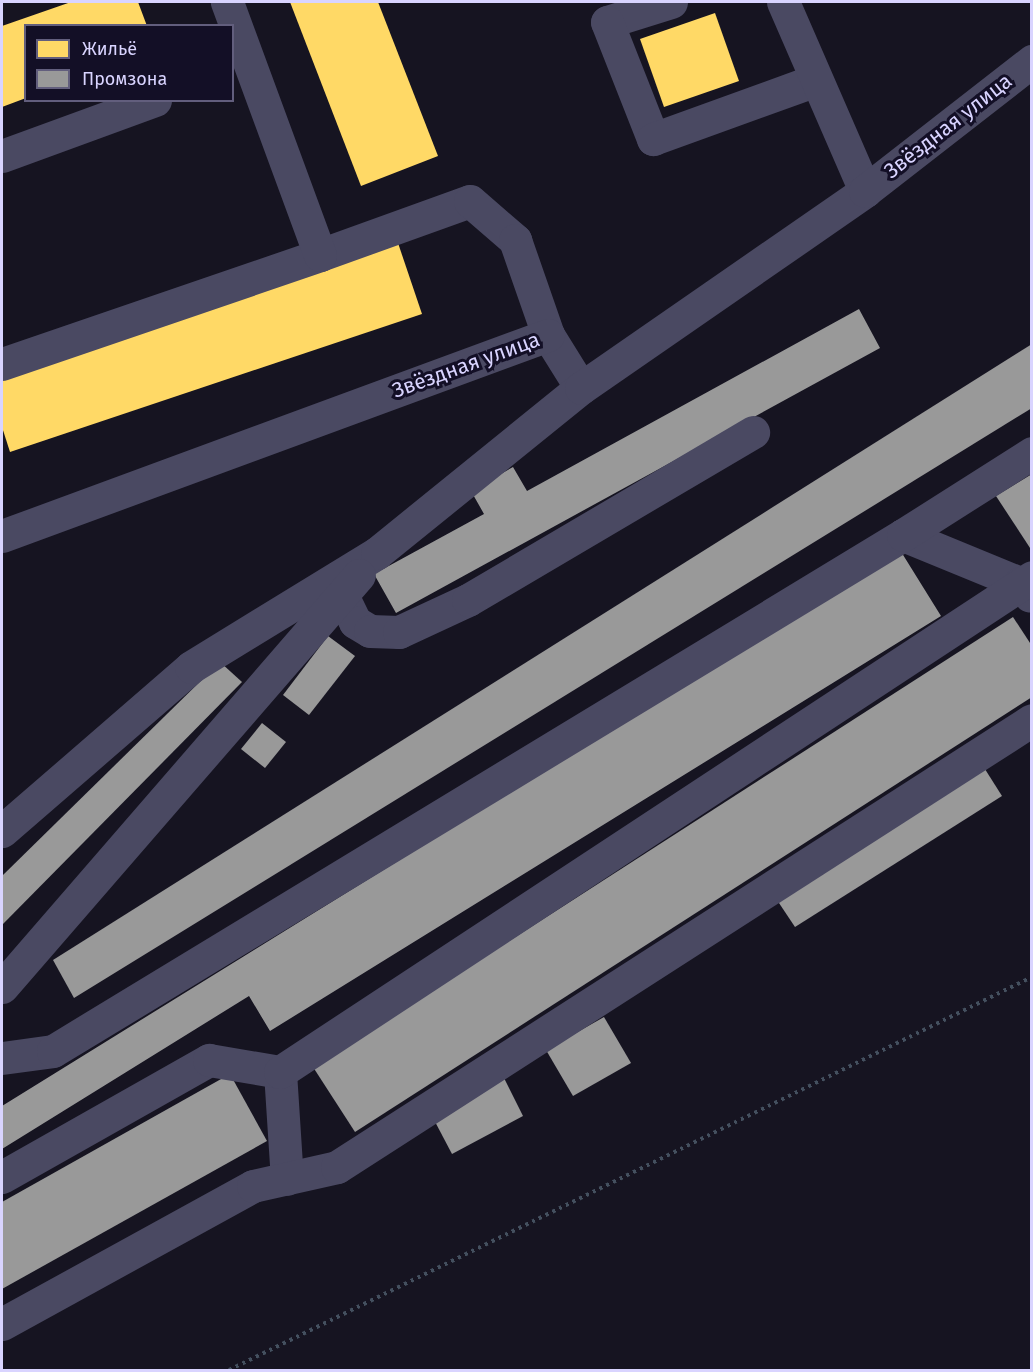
<!DOCTYPE html>
<meta charset="utf-8">
<style>
body{margin:0}
#map{position:relative;width:1033px;height:1372px;overflow:hidden;background:#161421;font-family:"Fira Sans",sans-serif}
div>[style]{position:absolute}
.homes>*{inset:0;background:#ffd966}
.industry>*{inset:0;background:#999}
.path>*{height:4px;margin-top:-2px;transform-origin:0;background:repeating-linear-gradient(90deg,#44505f 0 3px,transparent 0 7.5px)}
.minor>*{height:33px;margin:-16.5px;padding:0 16.5px;transform-origin:16.5px;border-radius:16.5px;background:#4a4962}
span{translate:-50% -50%;white-space:nowrap;text-align:center;line-height:1.15;-webkit-text-stroke:6px #130f26;paint-order:stroke}
.street-label{font-size:21px;color:#d9d4ff}
.frame{position:absolute;inset:0;border:3px solid #d9d4ff;pointer-events:none}
.legend{position:absolute;left:24px;top:24px;width:210px;height:78px;box-sizing:border-box;background:#130f26;border:2px solid #625e7d;margin:0;padding:8px 10px;list-style:none;font-size:18px;color:#d9d4ff}
.legend li{display:flex;align-items:center;gap:12px;height:30px}
.legend b{width:30px;border:2px solid #625e7d}
</style>
<div id="map">
<div class="homes">
<i style="clip-path:polygon(71px 2px,138px 2px,147px 26px,26px 26px,26px 98px,2px 107px,2px 26px)"></i>
<i style="clip-path:polygon(290px 2px,378px 2px,438px 156px,361px 186px)"></i>
<i style="clip-path:polygon(715px 13px,739px 81px,664px 107px,640px 39px)"></i>
<i style="clip-path:polygon(398px 243px,422px 314px,10px 452px,2px 427px,2px 376px)"></i>
</div>
<div class="industry">
<i style="clip-path:polygon(859px 309px,880px 348px,396px 613px,374px 574px,484px 514px,471px 491px,513px 467px,527px 491px)"></i>
<i style="clip-path:polygon(1032px 344px,1032px 408px,74px 998px,53px 960px)"></i>
<i style="clip-path:polygon(1032px 474px,1032px 551px,996px 496px)"></i>
<i style="clip-path:polygon(900px 550px,941px 616px,270px 1031px,249px 996px,2px 1149px,2px 1106px)"></i>
<i style="clip-path:polygon(1013px 617px,1032px 646px,1032px 697px,355px 1132px,313px 1067px)"></i>
<i style="clip-path:polygon(328px 636px,355px 656px,309px 715px,283px 695px)"></i>
<i style="clip-path:polygon(220px 662px,242px 682px,2px 925px,2px 876px)"></i>
<i style="clip-path:polygon(262px 723px,286px 742px,265px 768px,241px 749px)"></i>
<i style="clip-path:polygon(983px 766px,1002px 796px,795px 927px,775px 897px)"></i>
<i style="clip-path:polygon(604px 1017px,631px 1063px,573px 1096px,546px 1050px)"></i>
<i style="clip-path:polygon(230px 1074px,267px 1141px,2px 1289px,2px 1202px)"></i>
<i style="clip-path:polygon(504px 1078px,523px 1116px,452px 1154px,432px 1116px)"></i>
</div>
<div class="path">
<i style="left:229px;top:1370px;width:894px;rotate:-26.08deg"></i>
</div>
<div class="minor">
<i style="left:671px;top:2px;width:67px;rotate:162.6deg"></i>
<i style="left:607px;top:22px;width:126px;rotate:68.5deg"></i>
<i style="left:653px;top:139px;width:173px;rotate:-19.9deg"></i>
<i style="left:783px;top:2px;width:206px;rotate:66.5deg"></i>
<i style="left:2px;top:156px;width:163px;rotate:-20.1deg"></i>
<i style="left:320px;top:255px;width:159px;rotate:-19.8deg"></i>
<i style="left:470px;top:201px;width:60px;rotate:40.9deg"></i>
<i style="left:515px;top:240px;width:101px;rotate:70.8deg"></i>
<i style="left:548px;top:335px;width:62px;rotate:58.1deg"></i>
<i style="left:2px;top:364px;width:336px;rotate:-18.9deg"></i>
<i style="left:320px;top:255px;width:270px;rotate:-110.2deg"></i>
<i style="left:903px;top:535px;width:126px;rotate:22.3deg"></i>
<i style="left:1020px;top:583px;width:16px;rotate:52deg"></i>
<i style="left:2px;top:536px;width:582px;rotate:-20.21deg"></i>
<i style="left:342px;top:595px;width:30px;rotate:64deg"></i>
<i style="left:355px;top:622px;width:17px;rotate:31deg"></i>
<i style="left:370px;top:631px;width:29px;rotate:2deg"></i>
<i style="left:399px;top:632px;width:76px;rotate:-24.9deg"></i>
<i style="left:468px;top:600px;width:331px;rotate:-30.5deg"></i>
<i style="left:2px;top:831px;width:250px;rotate:-40.9deg"></i>
<i style="left:191px;top:667px;width:218px;rotate:-31.5deg"></i>
<i style="left:377px;top:553px;width:262px;rotate:-39deg"></i>
<i style="left:581px;top:388px;width:346px;rotate:-34.7deg"></i>
<i style="left:865px;top:191px;width:212px;rotate:-37.9deg"></i>
<i style="left:2px;top:987px;width:545px;rotate:-49.09deg"></i>
<i style="left:2px;top:1058px;width:51px;rotate:-7.8deg"></i>
<i style="left:53px;top:1051px;width:994px;rotate:-31.26deg"></i>
<i style="left:903px;top:535px;width:153px;rotate:-32.4deg"></i>
<i style="left:280px;top:1072px;width:107px;rotate:86.3deg"></i>
<i style="left:2px;top:1177px;width:238px;rotate:-29.5deg"></i>
<i style="left:209px;top:1060px;width:72px;rotate:9.6deg"></i>
<i style="left:280px;top:1072px;width:900px;rotate:-33.35deg"></i>
<i style="left:2px;top:1324px;width:286px;rotate:-28.8deg"></i>
<i style="left:253px;top:1186px;width:86px;rotate:-12.7deg"></i>
<i style="left:337px;top:1167px;width:826px;rotate:-32.75deg"></i>
</div>
<div class="street-label">
<span style="left:948px;top:126px;rotate:-38deg">Звёздная улица</span>
<span style="left:466px;top:365px;rotate:-20deg">Звёздная улица</span>
</div>
<div class="frame"></div>
<ul class="legend">
<li><b style="height:16px;background:#ffd966"></b>Жильё</li>
<li><b style="height:16px;background:#999"></b>Промзона</li>
</ul>
</div>
